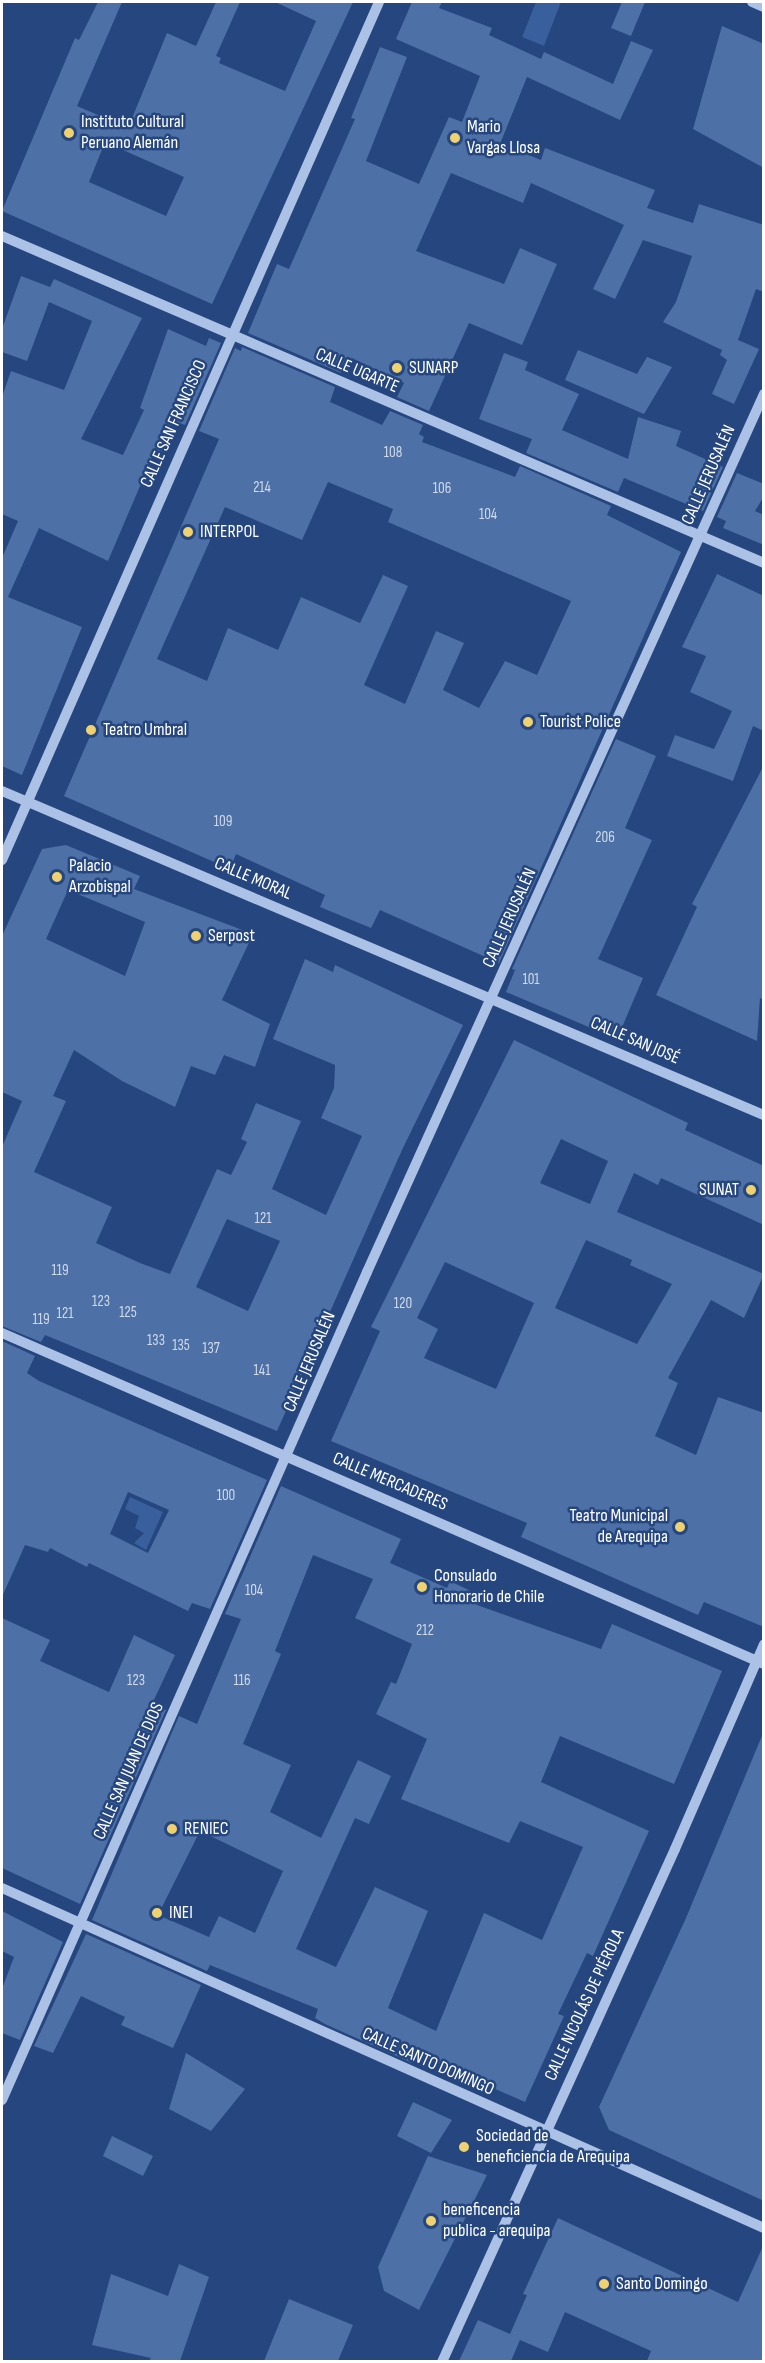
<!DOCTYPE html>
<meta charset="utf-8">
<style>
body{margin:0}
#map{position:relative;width:765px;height:2363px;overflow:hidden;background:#25467e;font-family:"Sofia Sans Condensed",sans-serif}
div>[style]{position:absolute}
.green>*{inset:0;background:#395f9c}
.building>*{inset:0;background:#4d70a7}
.minor>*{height:10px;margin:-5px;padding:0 5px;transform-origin:5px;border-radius:5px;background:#abc2e6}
.dots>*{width:16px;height:16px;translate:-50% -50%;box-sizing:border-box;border:3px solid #25467e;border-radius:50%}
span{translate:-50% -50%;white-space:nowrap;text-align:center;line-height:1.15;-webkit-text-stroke:5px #25467e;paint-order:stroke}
.number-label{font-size:15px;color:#d2dbe9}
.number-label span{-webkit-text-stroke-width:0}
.poi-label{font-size:18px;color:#fff}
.left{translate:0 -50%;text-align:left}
.right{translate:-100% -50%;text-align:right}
.street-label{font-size:18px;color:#fff}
.frame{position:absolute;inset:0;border:3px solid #fff;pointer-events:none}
</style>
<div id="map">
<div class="green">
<i style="clip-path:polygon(536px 2px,561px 2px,544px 46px,522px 37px)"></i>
<i style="clip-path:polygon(130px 1497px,163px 1512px,146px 1550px,134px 1543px,144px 1533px,135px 1528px,139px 1516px,125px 1509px)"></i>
</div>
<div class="building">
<i style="clip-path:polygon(evenodd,98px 2px,122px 2px,77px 106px,128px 128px,167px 33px,196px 46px,216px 2px,240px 2px,216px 56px,221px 58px,219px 63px,285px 91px,316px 21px,275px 2px,353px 2px,212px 304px,2px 211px,75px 38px,79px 40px,98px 2px,105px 142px,184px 177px,166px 216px,89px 182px,105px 142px)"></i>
<i style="clip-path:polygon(412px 2px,442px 2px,439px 8px,492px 28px,489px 35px,541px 59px,544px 52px,613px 84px,631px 41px,653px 50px,620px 120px,527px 77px,500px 144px,541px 160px,545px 148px,655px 190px,647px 208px,693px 223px,699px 204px,764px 225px,764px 292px,756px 289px,738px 340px,759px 349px,734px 404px,712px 394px,727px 360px,720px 355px,722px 350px,663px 322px,676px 302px,692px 256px,643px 240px,615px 299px,593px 289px,624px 225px,531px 183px,523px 203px,451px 173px,416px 251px,504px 284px,520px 248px,557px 264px,522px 345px,469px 323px,429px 411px,397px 397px,404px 383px,352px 358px,350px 363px,345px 361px,341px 373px,248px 333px,277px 264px,289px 269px,355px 119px,351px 118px,380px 47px,407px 57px,366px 161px,419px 184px,449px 117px,462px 122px,480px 76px,396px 39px)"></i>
<i style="clip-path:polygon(622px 2px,645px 2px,631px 36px,611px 28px)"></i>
<i style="clip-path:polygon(722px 26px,764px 44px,764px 168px,693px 129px)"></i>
<i style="clip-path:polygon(21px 276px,50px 287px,54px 279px,142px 318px,81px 439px,123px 455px,144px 410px,140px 408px,168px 329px,206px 346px,209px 338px,221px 343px,185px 425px,174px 421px,162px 453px,155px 451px,108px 561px,39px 528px,8px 597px,82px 627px,22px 775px,2px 766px,2px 558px,18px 521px,2px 514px,2px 397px,11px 371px,64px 390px,92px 321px,49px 302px,27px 361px,2px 352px,2px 329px)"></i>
<i style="clip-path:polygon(evenodd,242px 347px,335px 387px,330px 402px,382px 425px,390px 411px,423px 425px,419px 434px,424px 437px,422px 442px,515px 477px,520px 466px,611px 506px,607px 515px,681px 552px,499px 963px,380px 910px,371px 928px,320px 907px,325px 895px,236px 854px,230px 869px,64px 796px,219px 439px,199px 431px,235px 348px,241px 351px,242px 347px,328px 482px,393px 509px,388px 522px,571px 601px,537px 675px,505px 661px,479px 708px,443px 690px,464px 643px,436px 631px,405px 704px,364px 685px,408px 586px,383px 575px,360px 623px,301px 597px,278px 650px,228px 628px,207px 681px,157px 659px,225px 507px,302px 540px,328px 482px)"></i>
<i style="clip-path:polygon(578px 350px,637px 374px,647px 357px,672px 367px,644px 414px,565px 380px)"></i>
<i style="clip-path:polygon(504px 353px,528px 362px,525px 370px,579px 394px,562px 430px,628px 459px,638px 417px,681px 431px,676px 446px,723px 467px,703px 511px,624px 478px,618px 492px,526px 453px,532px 439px,479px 419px)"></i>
<i style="clip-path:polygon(737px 473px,764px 484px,764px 496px,755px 511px,764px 515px,764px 545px,723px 528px,726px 521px,717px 517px)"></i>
<i style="clip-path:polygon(717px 574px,764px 596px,764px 731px,753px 726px,733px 781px,667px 756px,675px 735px,714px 749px,732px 711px,690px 692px,706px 656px,682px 647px)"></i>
<i style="clip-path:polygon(616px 739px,656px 756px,625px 828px,652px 840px,598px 959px,643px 978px,617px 1039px,506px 992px,515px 970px,512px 969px)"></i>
<i style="clip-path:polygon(764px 765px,764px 1000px,760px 998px,757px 1041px,656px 995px,697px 907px,692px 904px)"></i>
<i style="clip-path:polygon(evenodd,66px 845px,140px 876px,134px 889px,253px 934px,222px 1000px,270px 1024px,255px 1067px,224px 1055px,215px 1075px,191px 1066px,175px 1107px,122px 1081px,74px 1050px,53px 1096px,66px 1101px,34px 1172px,112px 1207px,96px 1243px,140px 1263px,170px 1274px,217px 1169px,231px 1175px,247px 1142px,241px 1139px,256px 1103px,301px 1121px,272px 1189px,326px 1215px,362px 1136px,321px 1118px,334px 1088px,335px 1065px,273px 1039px,305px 959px,333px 972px,335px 965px,463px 1025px,402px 1150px,277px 1431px,45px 1335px,41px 1342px,2px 1326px,2px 1147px,22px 1101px,2px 1092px,2px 936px,42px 849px,66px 845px,68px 890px,145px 922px,125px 976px,46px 939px,68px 890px,66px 845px,227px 1219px,280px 1241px,248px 1311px,196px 1287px,227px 1219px)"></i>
<i style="clip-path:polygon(evenodd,514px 1040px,688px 1123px,685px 1130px,764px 1166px,764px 1225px,661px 1178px,658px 1185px,634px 1173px,617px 1212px,764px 1274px,744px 1318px,711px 1300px,668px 1378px,678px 1383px,655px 1436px,696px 1455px,718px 1397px,764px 1413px,764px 1627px,704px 1602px,698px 1615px,521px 1537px,527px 1523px,331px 1441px,380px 1331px,371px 1327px,514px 1040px,561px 1139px,608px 1161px,590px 1204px,540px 1183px,561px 1139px,514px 1040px,586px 1240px,632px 1260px,630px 1265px,672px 1284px,637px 1344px,555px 1308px,586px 1240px,514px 1040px,445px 1262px,534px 1303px,496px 1389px,424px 1358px,438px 1329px,417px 1318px,445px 1262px)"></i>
<i style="clip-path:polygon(evenodd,2px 1341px,35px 1356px,27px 1373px,39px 1381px,267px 1480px,210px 1609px,192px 1603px,188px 1611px,89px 1563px,87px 1567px,50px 1548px,48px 1552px,25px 1545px,2px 1597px,2px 1341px,128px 1492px,169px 1510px,148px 1553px,110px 1534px,128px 1492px)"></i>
<i style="clip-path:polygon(evenodd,281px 1486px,401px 1539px,390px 1563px,447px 1588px,450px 1581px,481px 1596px,477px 1605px,601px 1649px,612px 1624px,722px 1671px,674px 1784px,560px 1736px,541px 1782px,649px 1831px,593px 1956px,587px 1953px,558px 2014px,564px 2016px,525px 2102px,416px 2054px,412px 2063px,325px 2024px,315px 2018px,318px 2009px,210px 1965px,207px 1971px,92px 1920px,179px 1716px,197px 1724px,241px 1619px,225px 1614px,281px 1486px,313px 1555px,373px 1579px,355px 1618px,412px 1644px,396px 1684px,391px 1682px,376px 1714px,427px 1739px,401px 1799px,509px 1843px,520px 1821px,583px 1847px,542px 1940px,484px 1913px,436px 2031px,388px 2008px,428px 1911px,375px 1887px,336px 1967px,296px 1949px,355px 1818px,369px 1824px,391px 1776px,358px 1760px,321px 1838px,270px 1812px,291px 1765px,243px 1744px,281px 1654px,275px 1651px,313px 1555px,281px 1486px,200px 1831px,283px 1871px,255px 1933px,219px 1916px,209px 1937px,158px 1915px,200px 1831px)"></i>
<i style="clip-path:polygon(2px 1618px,50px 1640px,40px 1661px,109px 1692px,134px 1635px,175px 1655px,152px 1704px,166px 1710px,80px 1904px,2px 1868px)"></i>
<i style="clip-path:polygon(764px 1731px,764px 2201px,609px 2130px,599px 2107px,686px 1918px)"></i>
<i style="clip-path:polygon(2px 1911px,63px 1942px,20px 2040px,2px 2033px,2px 1989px,14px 1957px,2px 1951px)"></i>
<i style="clip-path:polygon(86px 1934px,201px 1985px,173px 2048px,121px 2025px,125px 2017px,81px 1996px,53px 2053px,34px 2046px)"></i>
<i style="clip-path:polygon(186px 2053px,245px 2089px,211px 2131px,169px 2109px)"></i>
<i style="clip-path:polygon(413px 2102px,452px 2120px,431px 2153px,397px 2136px)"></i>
<i style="clip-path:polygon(112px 2136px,153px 2156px,143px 2176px,103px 2156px)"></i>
<i style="clip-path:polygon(428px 2156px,487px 2175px,419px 2310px,384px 2291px,378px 2267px)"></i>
<i style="clip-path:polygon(558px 2218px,738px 2302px,764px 2244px,764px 2361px,647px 2361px,651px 2351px,565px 2312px,548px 2352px,520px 2340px,511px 2361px,459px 2361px,478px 2320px,510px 2334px,527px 2295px,523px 2294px)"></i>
<i style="clip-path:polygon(179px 2264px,209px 2277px,180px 2361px,149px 2361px,151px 2358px,92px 2345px,111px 2274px,168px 2296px)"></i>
<i style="clip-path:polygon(289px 2299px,353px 2325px,338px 2361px,264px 2361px)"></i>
</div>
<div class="minor">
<i style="left:752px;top:2px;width:13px;rotate:23deg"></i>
<i style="left:2px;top:236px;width:829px;rotate:23.23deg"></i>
<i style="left:2px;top:791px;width:828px;rotate:23.04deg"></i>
<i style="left:2px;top:860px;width:937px;rotate:-66.28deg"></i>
<i style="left:2px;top:1333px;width:831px;rotate:23.48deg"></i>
<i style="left:2px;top:1888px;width:834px;rotate:24.05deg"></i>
<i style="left:2px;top:2100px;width:905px;rotate:-66.21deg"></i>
<i style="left:367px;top:1272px;width:964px;rotate:-65.67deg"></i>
<i style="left:442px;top:2362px;width:563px;rotate:-65.57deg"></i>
<i style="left:675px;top:1849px;width:223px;rotate:-66.5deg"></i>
</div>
<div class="dots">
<i style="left:69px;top:133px;background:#efd26f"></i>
<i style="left:455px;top:138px;background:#efd26f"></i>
<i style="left:397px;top:368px;background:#efd26f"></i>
<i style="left:188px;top:532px;background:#efd26f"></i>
<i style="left:528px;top:722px;background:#efd26f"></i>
<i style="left:91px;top:730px;background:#efd26f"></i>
<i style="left:57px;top:877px;background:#efd26f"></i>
<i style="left:196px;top:936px;background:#efd26f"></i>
<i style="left:751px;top:1190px;background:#efd26f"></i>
<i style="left:680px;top:1527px;background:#efd26f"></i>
<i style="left:422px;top:1587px;background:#efd26f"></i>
<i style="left:172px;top:1829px;background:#efd26f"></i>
<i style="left:157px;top:1913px;background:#efd26f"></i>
<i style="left:464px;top:2147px;background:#efd26f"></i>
<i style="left:431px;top:2221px;background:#efd26f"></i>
<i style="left:604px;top:2284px;background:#efd26f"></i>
</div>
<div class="number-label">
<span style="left:393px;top:453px">108</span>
<span style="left:262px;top:488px">214</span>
<span style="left:442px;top:489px">106</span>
<span style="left:488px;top:515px">104</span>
<span style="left:223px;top:822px">109</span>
<span style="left:605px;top:838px">206</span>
<span style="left:531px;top:980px">101</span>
<span style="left:263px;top:1219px">121</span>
<span style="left:60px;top:1271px">119</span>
<span style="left:101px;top:1302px">123</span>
<span style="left:403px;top:1304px">120</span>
<span style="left:128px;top:1313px">125</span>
<span style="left:65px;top:1314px">121</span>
<span style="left:41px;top:1320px">119</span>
<span style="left:156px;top:1341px">133</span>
<span style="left:181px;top:1346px">135</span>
<span style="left:211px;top:1349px">137</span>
<span style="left:262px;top:1371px">141</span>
<span style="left:226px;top:1496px">100</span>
<span style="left:254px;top:1591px">104</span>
<span style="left:425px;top:1631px">212</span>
<span style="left:136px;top:1681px">123</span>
<span style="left:242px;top:1681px">116</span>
</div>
<div class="poi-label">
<span class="left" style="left:81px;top:133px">Instituto Cultural<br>Peruano Alemán</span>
<span class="left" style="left:467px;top:138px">Mario<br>Vargas Llosa</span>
<span class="left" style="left:409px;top:368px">SUNARP</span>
<span class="left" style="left:200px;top:532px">INTERPOL</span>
<span class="left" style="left:540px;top:722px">Tourist Police</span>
<span class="left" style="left:103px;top:730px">Teatro Umbral</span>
<span class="left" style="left:69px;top:877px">Palacio<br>Arzobispal</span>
<span class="left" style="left:208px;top:936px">Serpost</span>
<span class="right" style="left:739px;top:1190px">SUNAT</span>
<span class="right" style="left:668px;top:1527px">Teatro Municipal<br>de Arequipa</span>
<span class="left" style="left:434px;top:1587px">Consulado<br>Honorario de Chile</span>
<span class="left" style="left:184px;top:1829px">RENIEC</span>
<span class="left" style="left:169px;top:1913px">INEI</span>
<span class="left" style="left:476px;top:2147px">Sociedad de<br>beneficiencia de Arequipa</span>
<span class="left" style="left:443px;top:2221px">beneficencia<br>publica - arequipa</span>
<span class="left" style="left:616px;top:2284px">Santo Domingo</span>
</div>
<div class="street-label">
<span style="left:357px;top:371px;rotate:23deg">CALLE UGARTE</span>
<span style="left:174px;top:424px;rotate:-66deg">CALLE SAN FRANCISCO</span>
<span style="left:709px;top:475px;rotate:-66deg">CALLE JERUSALÉN</span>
<span style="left:253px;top:879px;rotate:23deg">CALLE MORAL</span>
<span style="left:510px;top:918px;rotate:-66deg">CALLE JERUSALÉN</span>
<span style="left:635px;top:1041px;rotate:23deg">CALLE SAN JOSÉ</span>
<span style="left:310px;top:1362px;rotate:-67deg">CALLE JERUSALÉN</span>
<span style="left:390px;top:1482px;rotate:23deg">CALLE MERCADERES</span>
<span style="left:129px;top:1771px;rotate:-66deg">CALLE SAN JUAN DE DIOS</span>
<span style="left:585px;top:2005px;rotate:-65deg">CALLE NICOLÁS DE PIÉROLA</span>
<span style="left:428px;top:2062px;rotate:24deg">CALLE SANTO DOMINGO</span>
</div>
<div class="frame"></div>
</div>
